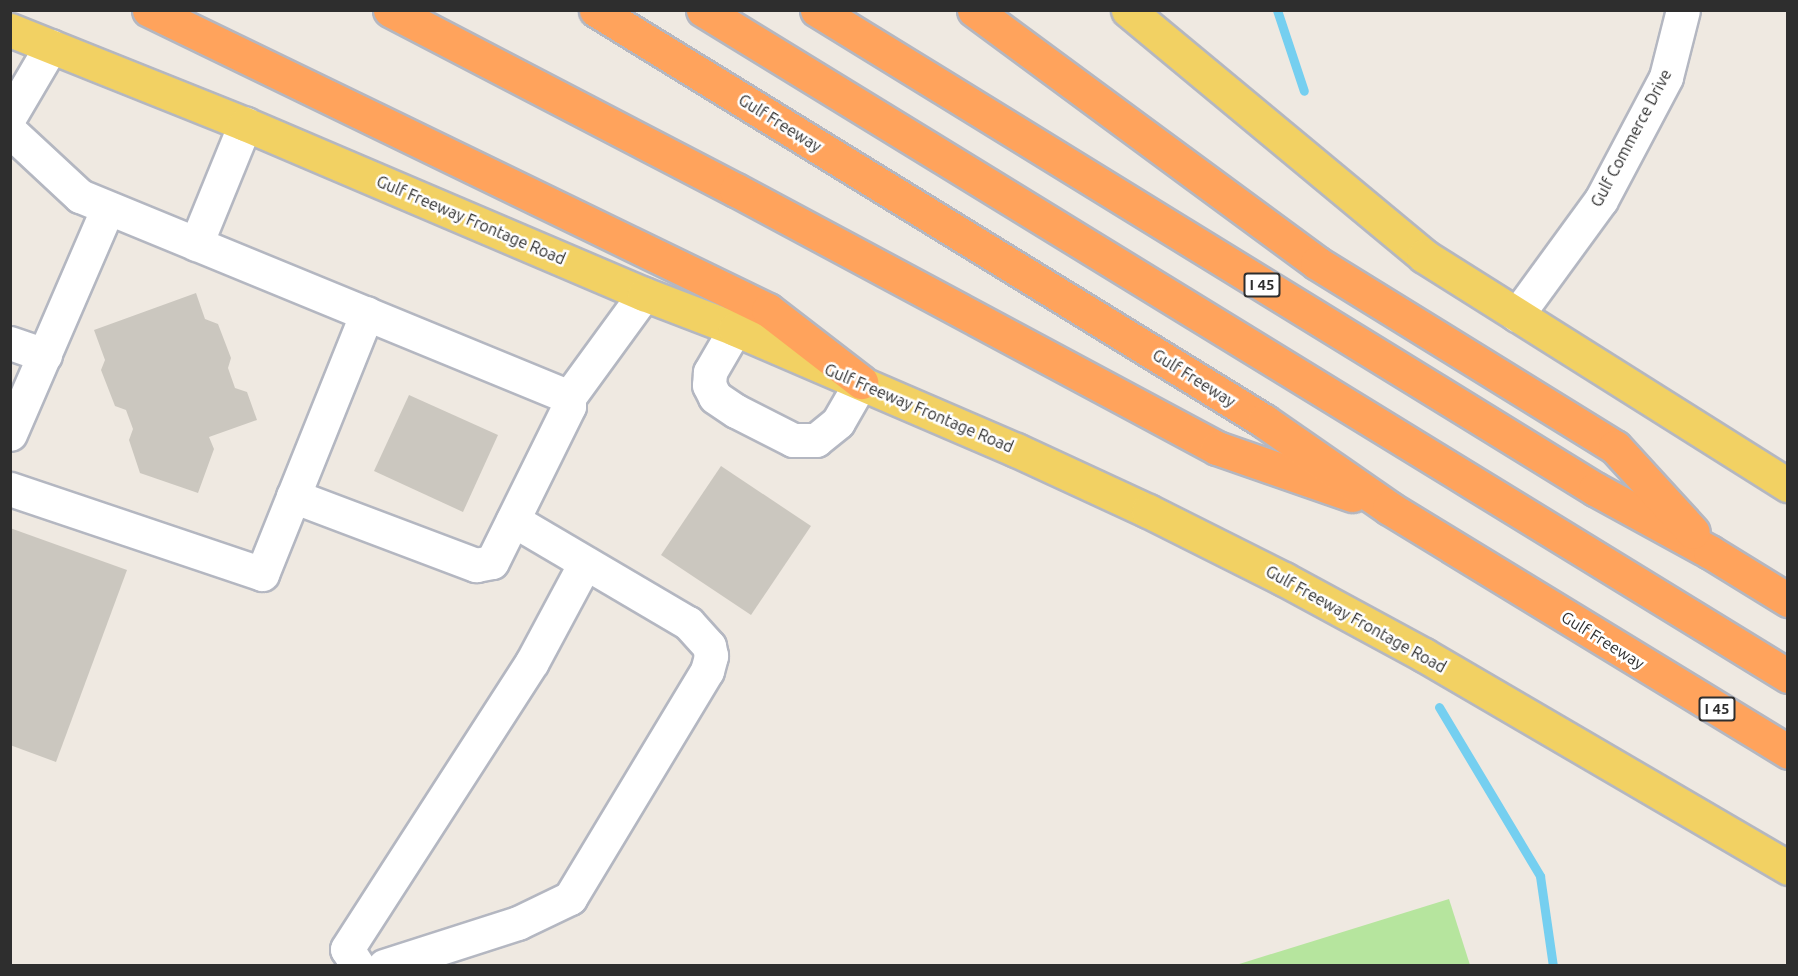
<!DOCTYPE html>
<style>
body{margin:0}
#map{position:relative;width:1798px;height:976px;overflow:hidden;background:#efe9e1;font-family:Ubuntu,sans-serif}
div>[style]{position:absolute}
.green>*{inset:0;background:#b6e59e}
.stream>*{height:9px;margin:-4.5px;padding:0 4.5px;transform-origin:4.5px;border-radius:4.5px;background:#75cff0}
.building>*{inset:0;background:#cbc7bf}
.roads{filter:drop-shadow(2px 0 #b4b7c1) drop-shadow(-2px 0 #b4b7c1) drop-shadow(0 2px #b4b7c1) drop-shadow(0 -2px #b4b7c1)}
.minor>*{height:33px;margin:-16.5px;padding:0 16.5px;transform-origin:16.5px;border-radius:16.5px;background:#fff}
.major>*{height:33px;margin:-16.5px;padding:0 16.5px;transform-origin:16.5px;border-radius:16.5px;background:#f2d163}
.highway>*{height:33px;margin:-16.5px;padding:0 16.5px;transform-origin:16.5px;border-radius:16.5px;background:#ffa35c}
span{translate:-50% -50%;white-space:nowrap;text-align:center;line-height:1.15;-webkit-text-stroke:5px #fff;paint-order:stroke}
.shield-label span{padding:2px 4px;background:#fff;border:2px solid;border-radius:4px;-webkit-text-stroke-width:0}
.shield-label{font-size:15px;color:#2e2e2e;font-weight:700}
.street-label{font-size:16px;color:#2e2e2e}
.frame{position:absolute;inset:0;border:12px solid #2e2e2e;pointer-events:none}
</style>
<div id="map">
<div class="green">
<i style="clip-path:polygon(1449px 899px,1470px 965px,1236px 965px)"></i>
</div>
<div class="stream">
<i style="left:1277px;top:10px;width:85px;rotate:71.6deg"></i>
<i style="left:1439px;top:707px;width:197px;rotate:59.1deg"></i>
<i style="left:1540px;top:876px;width:91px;rotate:81.8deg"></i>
</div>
<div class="building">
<i style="clip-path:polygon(196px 293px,205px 319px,218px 324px,231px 358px,228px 368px,235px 388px,247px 392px,257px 420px,209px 437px,214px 449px,198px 493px,140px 473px,129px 440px,133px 429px,126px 410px,115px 406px,101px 370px,105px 360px,94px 330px)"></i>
<i style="clip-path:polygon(409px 395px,498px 435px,463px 512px,374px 471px)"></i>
<i style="clip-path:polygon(721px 466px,811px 526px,751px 615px,661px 555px)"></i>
<i style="clip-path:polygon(10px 528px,127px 570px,56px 762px,10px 745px)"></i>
</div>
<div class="roads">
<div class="minor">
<i style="left:10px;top:116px;width:81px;rotate:-59.6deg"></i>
<i style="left:10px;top:131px;width:96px;rotate:42.9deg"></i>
<i style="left:80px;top:196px;width:529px;rotate:22.34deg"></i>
<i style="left:569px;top:397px;width:127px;rotate:-53.9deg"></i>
<i style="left:196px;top:244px;width:130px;rotate:-67.8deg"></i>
<i style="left:1517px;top:315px;width:142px;rotate:-53.9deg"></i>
<i style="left:1601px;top:200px;width:139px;rotate:-62.1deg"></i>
<i style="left:1666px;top:77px;width:69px;rotate:-75.8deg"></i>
<i style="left:735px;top:329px;width:50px;rotate:120.2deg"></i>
<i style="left:710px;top:372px;width:13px;rotate:94deg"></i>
<i style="left:709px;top:385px;width:13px;rotate:63deg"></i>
<i style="left:715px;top:397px;width:25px;rotate:34deg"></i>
<i style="left:736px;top:411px;width:64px;rotate:27deg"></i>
<i style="left:793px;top:440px;width:23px"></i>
<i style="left:816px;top:440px;width:28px;rotate:-39deg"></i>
<i style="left:838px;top:422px;width:46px;rotate:-60.1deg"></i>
<i style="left:10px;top:343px;width:37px;rotate:19deg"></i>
<i style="left:10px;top:434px;width:246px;rotate:-66.6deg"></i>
<i style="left:10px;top:489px;width:266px;rotate:18.6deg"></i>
<i style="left:262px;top:574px;width:281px;rotate:-68.1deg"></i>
<i style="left:293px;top:496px;width:196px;rotate:20.7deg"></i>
<i style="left:476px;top:565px;width:16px;rotate:-11deg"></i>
<i style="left:492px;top:562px;width:174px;rotate:-63.7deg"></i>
<i style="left:569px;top:406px;width:9px;rotate:-90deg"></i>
<i style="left:358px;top:966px;width:20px;rotate:-123deg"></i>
<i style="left:347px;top:949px;width:341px;rotate:-57.2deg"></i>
<i style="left:532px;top:662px;width:112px;rotate:-61.8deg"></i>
<i style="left:384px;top:966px;width:141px;rotate:-17.8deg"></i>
<i style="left:518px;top:923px;width:58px;rotate:-25.7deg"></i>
<i style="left:570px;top:898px;width:265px;rotate:-58.9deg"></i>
<i style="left:707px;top:671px;width:16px;rotate:-75deg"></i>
<i style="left:711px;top:656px;width:10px;rotate:-101deg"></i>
<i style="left:709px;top:646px;width:31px;rotate:-132deg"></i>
<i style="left:688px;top:623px;width:203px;rotate:-149.5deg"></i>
</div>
<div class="major">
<i style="left:1128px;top:10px;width:385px;rotate:39.7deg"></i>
<i style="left:1424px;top:256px;width:430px;rotate:32.2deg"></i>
<i style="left:10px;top:30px;width:253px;rotate:21.8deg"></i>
<i style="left:245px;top:124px;width:434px;rotate:23.1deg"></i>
<i style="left:644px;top:294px;width:97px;rotate:21deg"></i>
<i style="left:735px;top:329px;width:306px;rotate:23.3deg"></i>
<i style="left:1016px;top:450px;width:145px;rotate:24.8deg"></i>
<i style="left:1148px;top:511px;width:152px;rotate:26.6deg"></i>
<i style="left:1284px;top:579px;width:159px;rotate:28.5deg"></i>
<i style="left:1424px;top:655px;width:422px;rotate:30.3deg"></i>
</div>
<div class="highway">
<i style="left:149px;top:10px;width:688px;rotate:25.86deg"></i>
<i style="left:768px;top:310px;width:118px;rotate:37.7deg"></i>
<i style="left:390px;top:10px;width:390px;rotate:27.5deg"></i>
<i style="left:736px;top:190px;width:546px;rotate:28.21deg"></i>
<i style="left:1217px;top:448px;width:143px;rotate:19.2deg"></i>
<i style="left:596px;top:10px;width:784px;rotate:31.6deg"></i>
<i style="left:1264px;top:421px;width:152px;rotate:34.8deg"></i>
<i style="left:1389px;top:508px;width:468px;rotate:31.4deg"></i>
<i style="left:703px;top:10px;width:1273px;rotate:31.54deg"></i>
<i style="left:817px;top:10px;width:914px;rotate:31.62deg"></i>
<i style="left:1595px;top:489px;width:131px;rotate:28.7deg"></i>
<i style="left:1710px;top:552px;width:92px;rotate:31.6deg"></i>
<i style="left:974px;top:10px;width:426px;rotate:36.4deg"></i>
<i style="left:1317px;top:263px;width:350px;rotate:31.7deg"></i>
<i style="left:1615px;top:447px;width:115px;rotate:47.5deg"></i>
</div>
</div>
<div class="shield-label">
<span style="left:1262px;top:285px">I 45</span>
<span style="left:1717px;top:709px">I 45</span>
</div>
<div class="street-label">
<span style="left:780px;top:123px;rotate:32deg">Gulf Freeway</span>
<span style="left:1631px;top:138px;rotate:-62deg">Gulf Commerce Drive</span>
<span style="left:471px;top:220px;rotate:23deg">Gulf Freeway Frontage Road</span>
<span style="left:1194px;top:378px;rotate:32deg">Gulf Freeway</span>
<span style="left:919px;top:408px;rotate:23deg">Gulf Freeway Frontage Road</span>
<span style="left:1356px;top:619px;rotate:29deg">Gulf Freeway Frontage Road</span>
<span style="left:1603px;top:640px;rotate:32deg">Gulf Freeway</span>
</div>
<div class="frame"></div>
</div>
